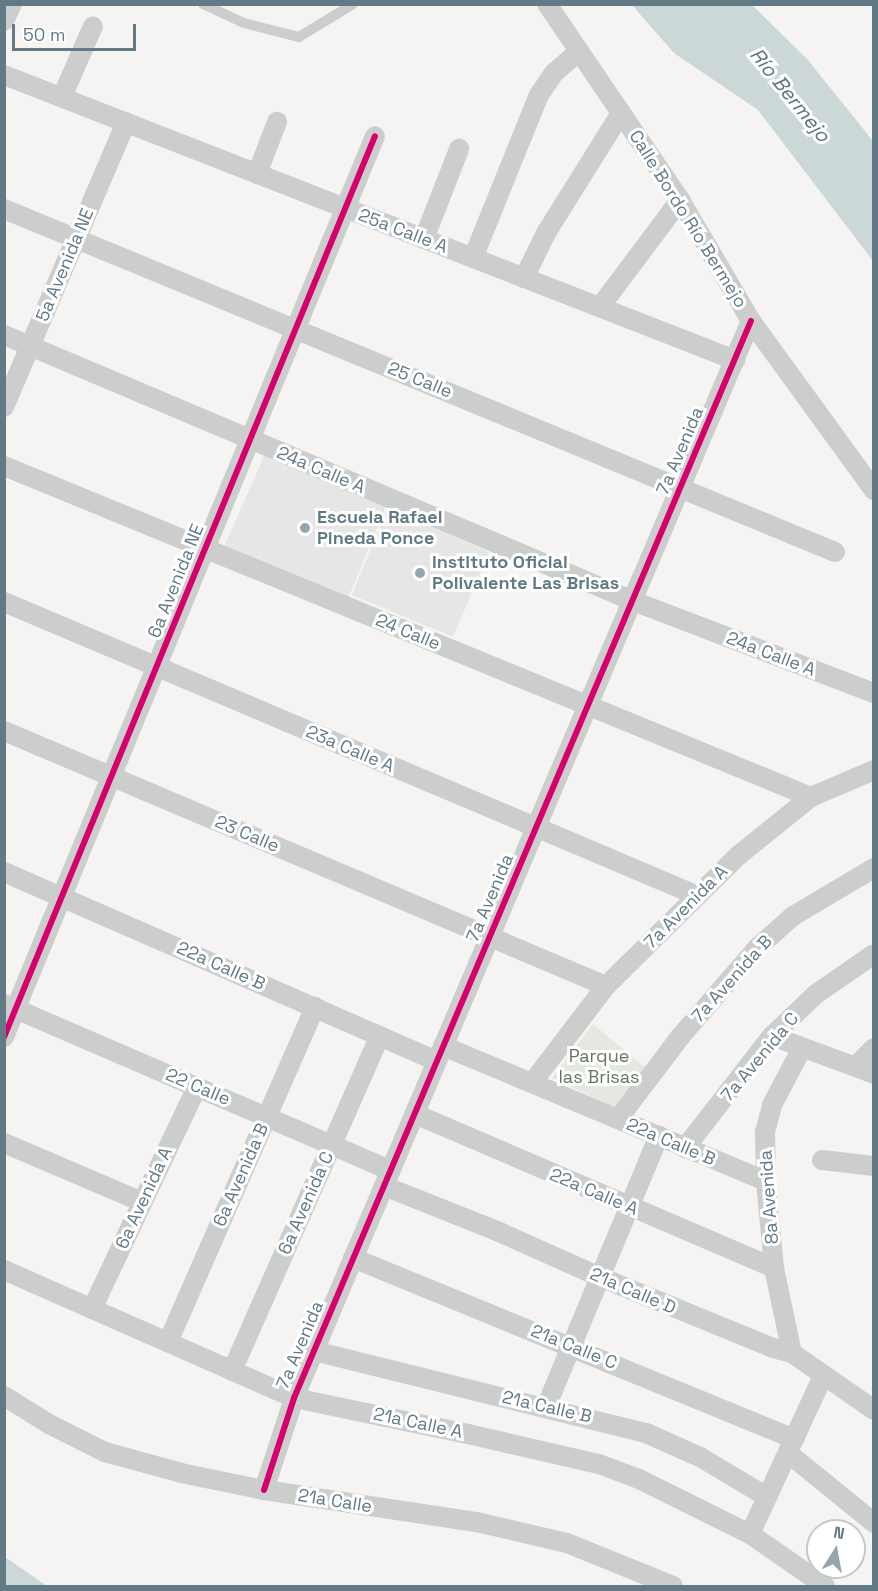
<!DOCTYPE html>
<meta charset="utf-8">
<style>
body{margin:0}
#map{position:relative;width:878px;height:1591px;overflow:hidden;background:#f5f4f2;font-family:"Space Grotesk",sans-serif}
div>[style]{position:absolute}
.built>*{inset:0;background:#e5e6e5}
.green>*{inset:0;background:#e5e8e0}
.water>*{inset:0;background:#ccd7d7}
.lane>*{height:10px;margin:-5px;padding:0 5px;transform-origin:5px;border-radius:5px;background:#cccece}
.street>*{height:20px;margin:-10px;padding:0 10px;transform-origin:10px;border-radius:10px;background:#cccece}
.cycleway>*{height:6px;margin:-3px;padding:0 3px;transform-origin:3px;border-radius:3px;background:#d6006c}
.dots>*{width:16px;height:16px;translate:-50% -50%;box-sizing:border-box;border:3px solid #fff;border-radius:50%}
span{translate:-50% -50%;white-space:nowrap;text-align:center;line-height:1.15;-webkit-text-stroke:6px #fff;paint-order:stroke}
.street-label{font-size:18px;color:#617a86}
.poi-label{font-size:18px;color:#617a86;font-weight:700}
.left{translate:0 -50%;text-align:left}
.park-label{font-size:18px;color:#66775d}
.water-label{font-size:20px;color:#58777c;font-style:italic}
.frame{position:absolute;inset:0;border:6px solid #617a86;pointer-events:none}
.north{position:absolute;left:806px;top:1519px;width:60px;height:60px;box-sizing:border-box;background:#fff;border:2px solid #c0cacf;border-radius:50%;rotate:11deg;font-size:16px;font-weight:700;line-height:24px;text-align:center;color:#617a86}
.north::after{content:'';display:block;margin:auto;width:21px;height:27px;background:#95a5ac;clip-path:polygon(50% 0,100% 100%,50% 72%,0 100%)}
.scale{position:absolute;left:12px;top:24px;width:124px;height:27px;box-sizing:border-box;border:3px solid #617a86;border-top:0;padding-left:8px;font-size:18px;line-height:21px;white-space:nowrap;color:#617a86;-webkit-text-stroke:4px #fff;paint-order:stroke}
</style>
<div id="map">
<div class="built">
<i style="clip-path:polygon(265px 454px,386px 506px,347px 601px,223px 549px)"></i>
<i style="clip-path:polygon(388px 507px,489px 552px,453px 637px,352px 595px)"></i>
</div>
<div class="green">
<i style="clip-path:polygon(593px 1024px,647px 1069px,617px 1109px,552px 1078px)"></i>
</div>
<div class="water">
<i style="clip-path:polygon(632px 5px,752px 5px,807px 59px,873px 141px,873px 261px,758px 110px,674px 53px)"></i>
<i style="clip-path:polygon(4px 1557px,5px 1557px,47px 1586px,5px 1586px)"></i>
</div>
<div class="lane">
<i style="left:203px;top:4px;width:45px;rotate:24.9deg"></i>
<i style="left:244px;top:23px;width:57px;rotate:14.3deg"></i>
<i style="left:299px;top:37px;width:63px;rotate:-31.4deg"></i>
</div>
<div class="street">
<i style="left:547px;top:4px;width:237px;rotate:55.8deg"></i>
<i style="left:680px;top:200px;width:140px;rotate:59.6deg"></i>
<i style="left:751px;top:321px;width:209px;rotate:54deg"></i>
<i style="left:4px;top:21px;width:19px;rotate:-65deg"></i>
<i style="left:4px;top:75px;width:785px;rotate:21.3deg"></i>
<i style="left:62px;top:97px;width:77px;rotate:-66.4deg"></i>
<i style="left:257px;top:174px;width:56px;rotate:-69deg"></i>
<i style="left:4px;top:209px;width:899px;rotate:22.43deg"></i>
<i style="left:424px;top:239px;width:97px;rotate:-68.7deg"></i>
<i style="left:473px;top:258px;width:176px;rotate:-68deg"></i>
<i style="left:539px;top:95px;width:27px;rotate:-56deg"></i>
<i style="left:554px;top:73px;width:33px;rotate:-41deg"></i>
<i style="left:524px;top:278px;width:50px;rotate:-63.9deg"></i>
<i style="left:546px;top:233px;width:142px;rotate:-58deg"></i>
<i style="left:600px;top:307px;width:134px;rotate:-53.2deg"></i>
<i style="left:4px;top:335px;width:683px;rotate:22.92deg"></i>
<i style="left:633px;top:601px;width:258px;rotate:20.9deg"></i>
<i style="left:4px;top:407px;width:310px;rotate:-66.8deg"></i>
<i style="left:4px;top:466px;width:872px;rotate:22.3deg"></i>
<i style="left:4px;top:602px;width:751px;rotate:22.95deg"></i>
<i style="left:4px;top:731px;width:654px;rotate:22.96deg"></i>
<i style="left:4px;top:872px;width:472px;rotate:23.6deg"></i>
<i style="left:4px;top:1004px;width:421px;rotate:23.3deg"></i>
<i style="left:772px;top:1036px;width:109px;rotate:20.4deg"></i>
<i style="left:4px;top:1037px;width:974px;rotate:-67.62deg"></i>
<i style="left:443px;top:1046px;width:350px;rotate:22.7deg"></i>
<i style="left:855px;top:1067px;width:27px;rotate:-45deg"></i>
<i style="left:532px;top:1083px;width:122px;rotate:-52.7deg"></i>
<i style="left:606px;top:986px;width:187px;rotate:-44.6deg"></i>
<i style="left:739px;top:855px;width:92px;rotate:-38.9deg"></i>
<i style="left:811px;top:797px;width:69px;rotate:-23.2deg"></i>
<i style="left:415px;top:1114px;width:391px;rotate:23.2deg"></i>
<i style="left:618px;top:1119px;width:103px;rotate:-52.9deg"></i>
<i style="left:680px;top:1037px;width:118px;rotate:-49.1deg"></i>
<i style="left:757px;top:948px;width:48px;rotate:-41.6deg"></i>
<i style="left:793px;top:916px;width:94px;rotate:-30.7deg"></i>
<i style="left:4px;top:1143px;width:150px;rotate:23.1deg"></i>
<i style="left:685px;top:1148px;width:142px;rotate:-52.2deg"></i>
<i style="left:772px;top:1036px;width:61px;rotate:-43.7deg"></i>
<i style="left:816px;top:994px;width:70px;rotate:-34.6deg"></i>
<i style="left:822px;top:1160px;width:52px;rotate:6.6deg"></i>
<i style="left:384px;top:1186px;width:122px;rotate:21.7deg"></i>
<i style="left:497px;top:1231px;width:113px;rotate:24.1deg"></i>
<i style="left:600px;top:1277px;width:187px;rotate:22.3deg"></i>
<i style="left:773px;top:1348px;width:20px;rotate:15deg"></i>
<i style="left:792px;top:1353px;width:100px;rotate:34.8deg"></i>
<i style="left:353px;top:1258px;width:477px;rotate:22.3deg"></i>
<i style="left:4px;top:1270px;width:317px;rotate:23.8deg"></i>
<i style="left:294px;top:1398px;width:178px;rotate:11.7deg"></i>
<i style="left:468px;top:1434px;width:134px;rotate:12.9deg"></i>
<i style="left:599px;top:1464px;width:43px;rotate:20.6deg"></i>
<i style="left:639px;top:1479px;width:124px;rotate:26.4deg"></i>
<i style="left:750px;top:1534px;width:91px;rotate:34.7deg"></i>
<i style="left:92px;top:1309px;width:246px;rotate:-64.7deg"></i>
<i style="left:168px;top:1342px;width:366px;rotate:-66.3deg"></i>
<i style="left:314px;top:1351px;width:342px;rotate:13.9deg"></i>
<i style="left:646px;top:1433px;width:59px;rotate:24deg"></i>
<i style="left:700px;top:1457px;width:78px;rotate:30.8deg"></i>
<i style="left:792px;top:1353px;width:87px;rotate:-102deg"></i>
<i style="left:774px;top:1268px;width:87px;rotate:-95.3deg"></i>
<i style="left:766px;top:1181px;width:49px;rotate:-91.2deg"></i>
<i style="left:765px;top:1132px;width:28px;rotate:-75deg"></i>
<i style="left:772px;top:1105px;width:64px;rotate:-62.2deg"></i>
<i style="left:232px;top:1371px;width:366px;rotate:-66.2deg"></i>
<i style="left:4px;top:1396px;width:53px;rotate:31.9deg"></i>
<i style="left:49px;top:1424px;width:63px;rotate:26.6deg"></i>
<i style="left:105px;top:1452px;width:79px;rotate:15.4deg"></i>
<i style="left:181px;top:1473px;width:85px;rotate:11.6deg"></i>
<i style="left:264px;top:1490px;width:219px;rotate:8.6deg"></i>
<i style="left:481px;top:1523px;width:88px;rotate:13.1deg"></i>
<i style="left:567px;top:1543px;width:114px;rotate:22.1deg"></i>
<i style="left:546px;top:1407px;width:294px;rotate:-67.4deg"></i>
<i style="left:788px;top:1453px;width:111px;rotate:39.1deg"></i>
<i style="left:264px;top:1490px;width:97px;rotate:-71.9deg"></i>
<i style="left:294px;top:1398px;width:1170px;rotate:-67.01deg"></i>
<i style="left:750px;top:1534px;width:174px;rotate:-65.2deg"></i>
</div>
<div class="cycleway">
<i style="left:4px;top:1037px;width:974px;rotate:-67.62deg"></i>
<i style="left:264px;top:1490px;width:97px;rotate:-71.9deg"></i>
<i style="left:294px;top:1398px;width:1170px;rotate:-67.01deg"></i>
</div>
<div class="dots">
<i style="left:305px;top:528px;background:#95a5ac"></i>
<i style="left:420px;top:573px;background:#95a5ac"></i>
</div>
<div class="street-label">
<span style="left:688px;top:219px;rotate:58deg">Calle Bordo Río Bermejo</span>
<span style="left:403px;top:231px;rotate:21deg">25a Calle A</span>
<span style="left:65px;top:265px;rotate:-67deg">5a Avenida NE</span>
<span style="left:420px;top:380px;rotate:22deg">25 Calle</span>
<span style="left:680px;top:451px;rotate:-67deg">7a Avenida</span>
<span style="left:321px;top:470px;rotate:23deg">24a Calle A</span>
<span style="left:176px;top:581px;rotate:-68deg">6a Avenida NE</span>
<span style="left:408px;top:632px;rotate:22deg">24 Calle</span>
<span style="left:771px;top:654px;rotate:21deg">24a Calle A</span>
<span style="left:350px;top:749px;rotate:23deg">23a Calle A</span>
<span style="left:247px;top:834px;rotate:23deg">23 Calle</span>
<span style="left:490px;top:898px;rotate:-67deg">7a Avenida</span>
<span style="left:686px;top:907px;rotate:-45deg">7a Avenida A</span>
<span style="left:221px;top:966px;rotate:24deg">22a Calle B</span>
<span style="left:732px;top:979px;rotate:-48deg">7a Avenida B</span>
<span style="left:760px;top:1057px;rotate:-50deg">7a Avenida C</span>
<span style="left:198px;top:1087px;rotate:23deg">22 Calle</span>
<span style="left:671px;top:1142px;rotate:23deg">22a Calle B</span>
<span style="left:241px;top:1175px;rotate:-66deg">6a Avenida B</span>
<span style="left:594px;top:1192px;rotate:23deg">22a Calle A</span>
<span style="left:769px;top:1197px;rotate:-94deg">8a Avenida</span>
<span style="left:144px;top:1198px;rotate:-65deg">6a Avenida A</span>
<span style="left:306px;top:1203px;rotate:-66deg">6a Avenida C</span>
<span style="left:633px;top:1291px;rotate:23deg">21a Calle D</span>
<span style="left:300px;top:1345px;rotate:-67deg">7a Avenida</span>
<span style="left:574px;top:1347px;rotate:22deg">21a Calle C</span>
<span style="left:547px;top:1407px;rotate:13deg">21a Calle B</span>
<span style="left:418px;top:1423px;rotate:12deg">21a Calle A</span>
<span style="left:335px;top:1501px;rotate:9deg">21a Calle</span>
</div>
<div class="poi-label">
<span class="left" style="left:317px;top:528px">Escuela Rafael<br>Pineda Ponce</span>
<span class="left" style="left:432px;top:573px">Instituto Oficial<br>Polivalente Las Brisas</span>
</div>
<div class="park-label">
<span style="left:599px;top:1067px">Parque<br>las Brisas</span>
</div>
<div class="water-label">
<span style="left:790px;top:95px;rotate:51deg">Río Bermejo</span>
</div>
<div class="frame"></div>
<div class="north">N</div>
<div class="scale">50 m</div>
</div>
